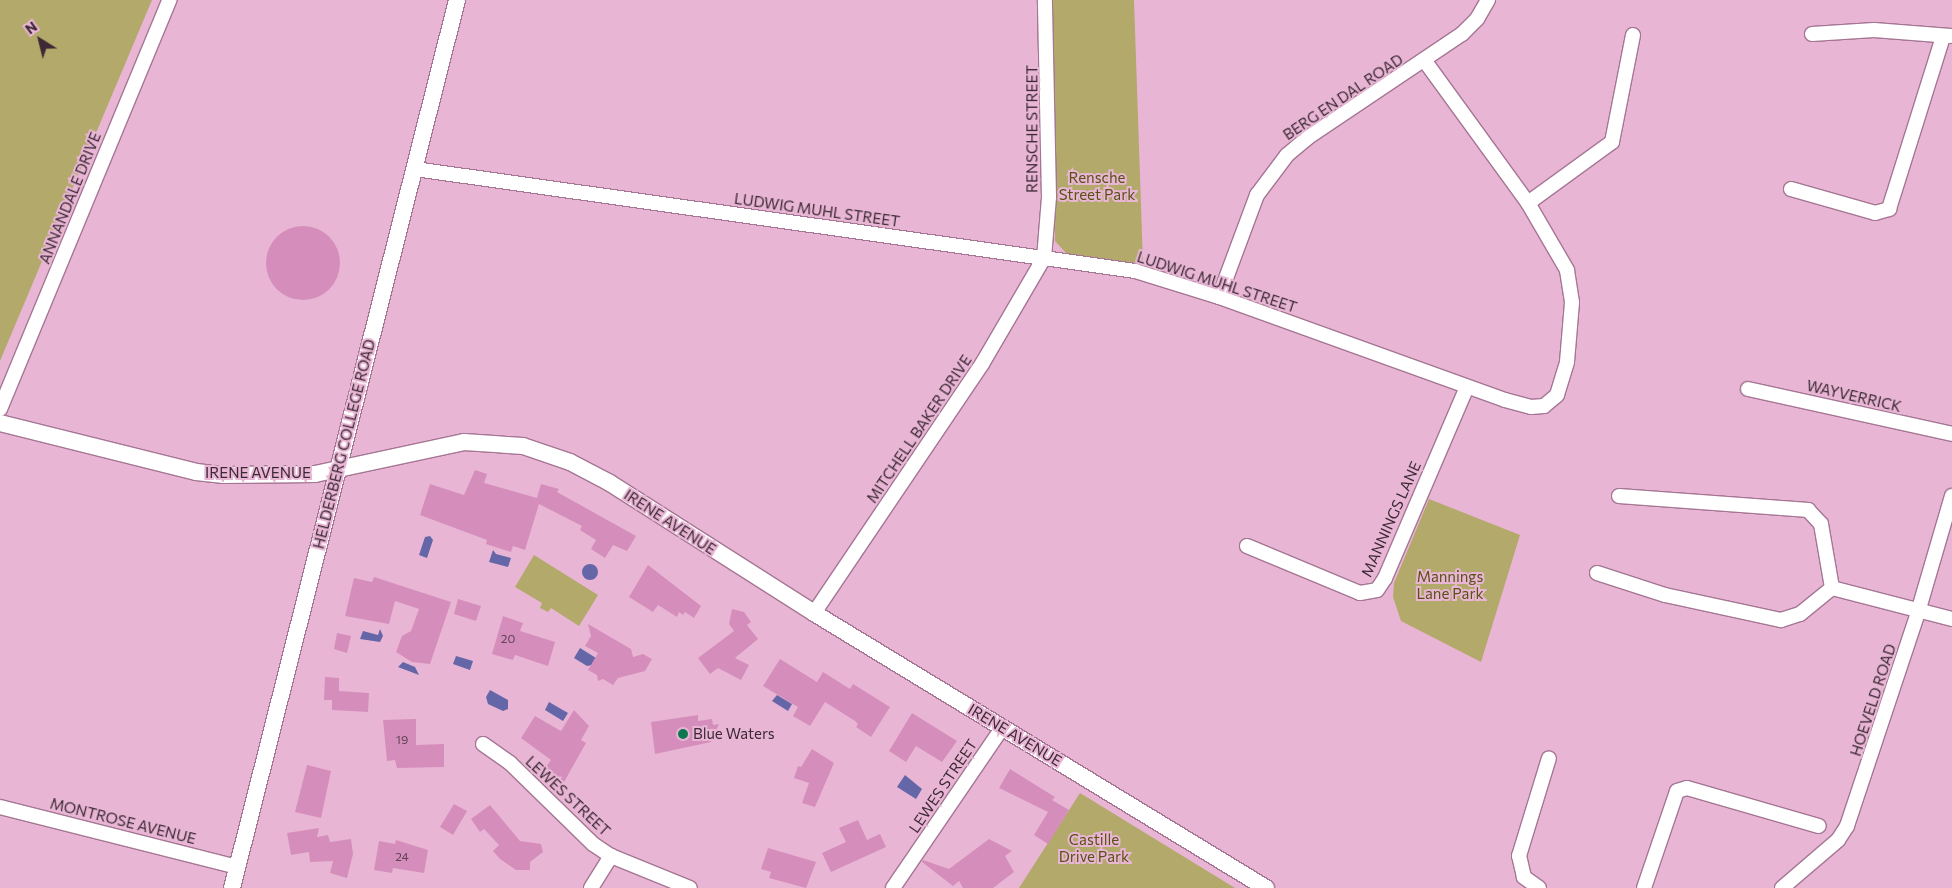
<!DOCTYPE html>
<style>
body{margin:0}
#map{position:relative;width:1952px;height:888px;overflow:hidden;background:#e8b6d4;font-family:Commissioner,sans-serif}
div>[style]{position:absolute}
.green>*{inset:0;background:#b2a96a}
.water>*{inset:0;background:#6466a8}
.round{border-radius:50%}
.building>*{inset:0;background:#d58ebb}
.roads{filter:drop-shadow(1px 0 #a57693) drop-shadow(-1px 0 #a57693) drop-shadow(0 1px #a57693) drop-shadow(0 -1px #a57693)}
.minor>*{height:14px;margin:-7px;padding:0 7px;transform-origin:7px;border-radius:7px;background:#fff}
.tertiary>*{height:16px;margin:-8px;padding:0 8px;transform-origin:8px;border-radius:8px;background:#fff}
.dots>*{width:14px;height:14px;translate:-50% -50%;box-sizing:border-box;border:2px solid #e8b6d4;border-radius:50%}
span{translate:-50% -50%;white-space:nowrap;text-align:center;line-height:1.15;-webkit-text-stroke:4px #e8b6d4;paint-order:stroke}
.number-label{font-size:12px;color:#634257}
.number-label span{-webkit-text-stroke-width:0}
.street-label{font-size:15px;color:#3d2936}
.park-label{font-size:15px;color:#595114}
.poi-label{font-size:15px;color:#3d2936}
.left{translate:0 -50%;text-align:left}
.north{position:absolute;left:15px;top:15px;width:50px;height:50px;-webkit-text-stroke:4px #e8b6d4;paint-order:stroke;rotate:324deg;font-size:14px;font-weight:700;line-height:20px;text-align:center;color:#3d2936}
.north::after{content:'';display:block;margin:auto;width:18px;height:22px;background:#3d2936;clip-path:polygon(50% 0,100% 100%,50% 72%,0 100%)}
</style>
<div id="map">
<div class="green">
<i style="clip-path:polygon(0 0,152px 0,0 361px)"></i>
<i style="clip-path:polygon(1052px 0,1134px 0,1143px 264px,1067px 254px,1055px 241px)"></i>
<i style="clip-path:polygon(1429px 499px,1520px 535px,1481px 662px,1401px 621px,1393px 597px,1394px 583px)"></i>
<i style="clip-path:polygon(534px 555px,598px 595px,579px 626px,551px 608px,548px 612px,540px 608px,542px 603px,515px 587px)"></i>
<i style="clip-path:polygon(1080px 793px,1235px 888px,1019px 888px)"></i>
</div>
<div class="water">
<i style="clip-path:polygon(425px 537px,430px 536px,433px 540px,427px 558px,419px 555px)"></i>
<i style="clip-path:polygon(493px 550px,496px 554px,511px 558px,508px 567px,489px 562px)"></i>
<i class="round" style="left:582px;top:564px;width:16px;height:16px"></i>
<i style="clip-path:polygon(380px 629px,383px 636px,380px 642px,360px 639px,363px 631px,378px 635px)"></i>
<i style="clip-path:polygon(580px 648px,596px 658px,592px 665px,587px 666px,574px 658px)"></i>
<i style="clip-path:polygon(456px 656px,473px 661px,470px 670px,453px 664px)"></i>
<i style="clip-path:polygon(403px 662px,415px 667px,419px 675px,398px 667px)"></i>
<i style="clip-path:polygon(490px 690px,508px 700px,508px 709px,503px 711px,488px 704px,486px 697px)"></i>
<i style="clip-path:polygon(777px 695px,792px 704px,788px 711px,772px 701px)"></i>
<i style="clip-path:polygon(549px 702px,568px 713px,563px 721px,545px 710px)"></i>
<i style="clip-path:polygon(905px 775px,922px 789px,916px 799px,897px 787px)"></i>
</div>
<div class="building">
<i class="round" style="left:266px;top:226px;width:74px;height:74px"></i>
<i style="clip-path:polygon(475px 470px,487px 474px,484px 483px,537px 498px,541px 484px,559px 489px,557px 492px,636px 536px,627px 551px,613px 545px,605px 558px,591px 549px,596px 540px,580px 530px,582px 526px,539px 504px,525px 550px,513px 546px,511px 552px,486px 544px,487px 540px,420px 515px,430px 484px,464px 495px)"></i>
<i style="clip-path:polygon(648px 565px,701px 606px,694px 618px,685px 612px,683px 615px,679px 612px,677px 617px,658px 605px,653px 612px,629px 597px)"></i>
<i style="clip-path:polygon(374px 577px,451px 602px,430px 664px,412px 662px,396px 652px,402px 636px,411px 631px,419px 609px,395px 601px,389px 624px,345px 616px,354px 578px,372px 582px)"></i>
<i style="clip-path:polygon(458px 599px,481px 606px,476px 621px,454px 614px)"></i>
<i style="clip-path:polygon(732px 609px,744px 612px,751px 622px,747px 625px,758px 639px,735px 658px,749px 665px,741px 680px,718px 668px,710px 674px,698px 658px,734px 631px,729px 624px)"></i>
<i style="clip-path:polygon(503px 616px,523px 623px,520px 631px,555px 642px,548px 666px,515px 655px,513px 660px,492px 654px)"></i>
<i style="clip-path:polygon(588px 624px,631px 649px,633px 657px,643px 654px,652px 659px,645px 671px,618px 678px,613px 685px,603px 679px,598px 681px,597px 675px,588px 670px,598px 653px,585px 646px,591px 636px)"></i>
<i style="clip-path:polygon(337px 633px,351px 636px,347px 653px,334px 649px)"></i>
<i style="clip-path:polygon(780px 659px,817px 682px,823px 672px,850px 689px,853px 684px,890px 707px,871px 737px,856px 727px,858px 724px,855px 721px,825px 702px,810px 726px,793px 716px,798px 707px,763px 686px)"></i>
<i style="clip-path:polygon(325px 677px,339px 678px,339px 691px,369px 693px,368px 712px,332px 710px,332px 700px,324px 700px)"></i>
<i style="clip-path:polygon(574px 710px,589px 726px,581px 740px,586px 743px,564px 782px,546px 767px,551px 760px,521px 738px,535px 716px,561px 731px)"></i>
<i style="clip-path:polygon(912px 713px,957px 741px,942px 762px,916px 746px,906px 762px,889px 751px)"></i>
<i style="clip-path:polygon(698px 715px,698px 721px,712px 719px,713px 725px,719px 724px,711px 742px,655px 754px,651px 722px)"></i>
<i style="clip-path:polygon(416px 719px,416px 745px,444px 744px,444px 767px,397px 768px,395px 760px,387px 761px,383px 720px)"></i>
<i style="clip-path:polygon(812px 749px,834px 763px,815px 807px,802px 803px,809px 783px,794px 778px,798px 766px,801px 767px)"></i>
<i style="clip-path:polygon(307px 765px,331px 771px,321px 818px,295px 812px)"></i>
<i style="clip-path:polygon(1010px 769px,1055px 797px,1052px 800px,1069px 810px,1048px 844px,1034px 835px,1048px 812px,999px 788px)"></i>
<i style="clip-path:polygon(454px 804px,467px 811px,453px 835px,440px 827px)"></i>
<i style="clip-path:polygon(490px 805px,520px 841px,541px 844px,543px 852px,530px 862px,530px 870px,516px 870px,500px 859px,493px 851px,499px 845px,484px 829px,480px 832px,471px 819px)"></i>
<i style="clip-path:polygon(858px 820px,867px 840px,880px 834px,886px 847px,831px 872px,822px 853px,846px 842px,839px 828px)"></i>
<i style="clip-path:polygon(319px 828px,317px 837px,328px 835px,330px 842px,351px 839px,353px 854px,347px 878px,330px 873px,333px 861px,310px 862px,309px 852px,291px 855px,287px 833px)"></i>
<i style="clip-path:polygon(989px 839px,1012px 851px,1005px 856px,1014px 872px,993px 888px,963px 888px,959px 881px,953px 886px,922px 862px,923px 860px,949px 869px)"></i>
<i style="clip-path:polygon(396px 840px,428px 850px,424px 873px,393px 868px,392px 873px,374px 870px,379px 841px,395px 844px)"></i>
<i style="clip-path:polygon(768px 848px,816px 862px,806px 888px,769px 878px,771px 872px,761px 869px)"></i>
</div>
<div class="roads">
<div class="minor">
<i style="left:1812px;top:34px;width:62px;rotate:-3.7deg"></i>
<i style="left:1874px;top:30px;width:77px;rotate:4.5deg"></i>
<i style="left:415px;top:169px;width:727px;rotate:8.06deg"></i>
<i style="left:1135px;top:271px;width:88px;rotate:17.2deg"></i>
<i style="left:1219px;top:297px;width:304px;rotate:19.8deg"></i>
<i style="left:1505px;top:400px;width:27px;rotate:15deg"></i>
<i style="left:1531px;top:407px;width:13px;rotate:-4deg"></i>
<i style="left:1544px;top:406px;width:17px;rotate:-40deg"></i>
<i style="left:1557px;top:395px;width:34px;rotate:-73deg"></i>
<i style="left:1567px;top:362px;width:60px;rotate:-85.2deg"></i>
<i style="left:1572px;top:302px;width:32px;rotate:-99deg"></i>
<i style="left:1567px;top:270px;width:78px;rotate:-120.2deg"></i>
<i style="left:1528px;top:203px;width:175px;rotate:-126deg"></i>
<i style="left:1791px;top:189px;width:87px;rotate:15.9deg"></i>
<i style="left:1875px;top:213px;width:15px;rotate:-16deg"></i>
<i style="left:1889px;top:209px;width:180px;rotate:-72.6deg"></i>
<i style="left:1528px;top:203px;width:104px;rotate:-36deg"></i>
<i style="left:1612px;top:142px;width:109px;rotate:-78.9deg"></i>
<i style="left:1219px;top:297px;width:109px;rotate:-69.6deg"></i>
<i style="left:1257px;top:195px;width:50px;rotate:-53.1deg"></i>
<i style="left:1287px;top:155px;width:26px;rotate:-40deg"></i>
<i style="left:1307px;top:138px;width:187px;rotate:-33.9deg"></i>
<i style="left:1462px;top:34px;width:21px;rotate:-45deg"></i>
<i style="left:1477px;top:19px;width:22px;rotate:-60deg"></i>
<i style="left:1748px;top:389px;width:209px;rotate:12.4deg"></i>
<i style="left:0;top:409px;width:443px;rotate:-67.5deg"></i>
<i style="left:1619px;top:496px;width:190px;rotate:4.2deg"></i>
<i style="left:1808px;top:510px;width:19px;rotate:47deg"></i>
<i style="left:1821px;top:524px;width:65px;rotate:80.2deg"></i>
<i style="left:1247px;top:546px;width:122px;rotate:22.6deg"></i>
<i style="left:1360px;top:593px;width:17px;rotate:-10deg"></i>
<i style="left:1377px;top:590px;width:14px;rotate:-56deg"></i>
<i style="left:1385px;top:578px;width:208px;rotate:-66.8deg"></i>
<i style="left:1597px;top:573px;width:71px;rotate:17.9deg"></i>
<i style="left:1665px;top:595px;width:119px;rotate:12.2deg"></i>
<i style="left:1781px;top:620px;width:20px;rotate:-18deg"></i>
<i style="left:1800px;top:614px;width:41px;rotate:-39.1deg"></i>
<i style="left:1832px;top:588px;width:124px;rotate:14.5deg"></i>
<i style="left:814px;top:613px;width:300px;rotate:-56deg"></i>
<i style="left:982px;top:364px;width:123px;rotate:-59.7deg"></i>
<i style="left:1044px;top:258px;width:61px;rotate:-85.3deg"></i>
<i style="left:1049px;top:197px;width:197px;rotate:-91.2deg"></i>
<i style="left:483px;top:744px;width:33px;rotate:35deg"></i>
<i style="left:510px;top:763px;width:116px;rotate:44.3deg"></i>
<i style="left:593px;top:844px;width:22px;rotate:34deg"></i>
<i style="left:611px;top:856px;width:85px;rotate:22.1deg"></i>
<i style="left:0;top:807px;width:244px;rotate:14.2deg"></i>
<i style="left:591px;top:888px;width:38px;rotate:-58deg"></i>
<i style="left:893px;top:888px;width:195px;rotate:-55.7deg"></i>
<i style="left:1539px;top:888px;width:19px;rotate:-144deg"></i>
<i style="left:1524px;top:877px;width:22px;rotate:-103deg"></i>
<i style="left:1519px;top:856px;width:102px;rotate:-73deg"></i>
<i style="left:1644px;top:888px;width:102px;rotate:-71.2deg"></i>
<i style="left:1677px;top:791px;width:10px;rotate:-17deg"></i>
<i style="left:1687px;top:788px;width:137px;rotate:16.1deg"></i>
<i style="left:1782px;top:888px;width:74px;rotate:-40.6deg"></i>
<i style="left:1838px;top:840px;width:17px;rotate:-57deg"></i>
<i style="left:1847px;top:826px;width:225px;rotate:-71.6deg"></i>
<i style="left:1918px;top:612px;width:121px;rotate:-73.7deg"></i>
</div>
<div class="tertiary">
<i style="left:0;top:423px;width:202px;rotate:14deg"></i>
<i style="left:196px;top:472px;width:28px;rotate:6deg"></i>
<i style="left:224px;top:475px;width:91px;rotate:-0.6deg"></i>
<i style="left:315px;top:474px;width:152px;rotate:-12.1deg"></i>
<i style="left:464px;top:442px;width:59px;rotate:3.9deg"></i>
<i style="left:523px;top:446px;width:50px;rotate:18.8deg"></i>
<i style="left:570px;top:462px;width:45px;rotate:27.7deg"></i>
<i style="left:610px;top:483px;width:242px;rotate:32.5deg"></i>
<i style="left:814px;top:613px;width:529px;rotate:31.32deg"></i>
<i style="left:232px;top:888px;width:916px;rotate:-75.78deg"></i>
</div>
</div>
<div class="dots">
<i style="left:683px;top:734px;background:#0c7750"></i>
</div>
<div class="number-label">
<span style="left:508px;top:639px">20</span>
<span style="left:402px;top:740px">19</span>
<span style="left:402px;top:857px">24</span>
</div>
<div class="street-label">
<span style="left:1343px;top:97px;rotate:-34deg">BERG EN DAL ROAD</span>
<span style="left:1032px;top:129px;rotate:-90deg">RENSCHE STREET</span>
<span style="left:70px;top:198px;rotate:-68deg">ANNANDALE DRIVE</span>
<span style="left:817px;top:210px;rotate:8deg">LUDWIG MUHL STREET</span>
<span style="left:1217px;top:282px;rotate:18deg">LUDWIG MUHL STREET</span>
<span style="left:1854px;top:396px;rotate:13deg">WAYVERRICK</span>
<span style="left:919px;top:429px;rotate:-56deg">MITCHELL BAKER DRIVE</span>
<span style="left:344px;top:444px;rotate:-76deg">HELDERBERG COLLEGE ROAD</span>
<span style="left:258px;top:473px">IRENE AVENUE</span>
<span style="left:1391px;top:519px;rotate:-66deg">MANNINGS LANE</span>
<span style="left:670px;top:522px;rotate:33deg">IRENE AVENUE</span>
<span style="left:1873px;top:700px;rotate:-72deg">HOEVELD ROAD</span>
<span style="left:1015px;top:735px;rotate:31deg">IRENE AVENUE</span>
<span style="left:943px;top:786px;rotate:-56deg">LEWES STREET</span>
<span style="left:568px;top:796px;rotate:43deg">LEWES STREET</span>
<span style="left:123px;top:821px;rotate:14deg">MONTROSE AVENUE</span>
</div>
<div class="park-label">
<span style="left:1097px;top:186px">Rensche<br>Street Park</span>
<span style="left:1450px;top:585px">Mannings<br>Lane Park</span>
<span style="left:1094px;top:848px">Castille<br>Drive Park</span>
</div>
<div class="poi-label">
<span class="left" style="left:693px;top:734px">Blue Waters</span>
</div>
<div class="north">N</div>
</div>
